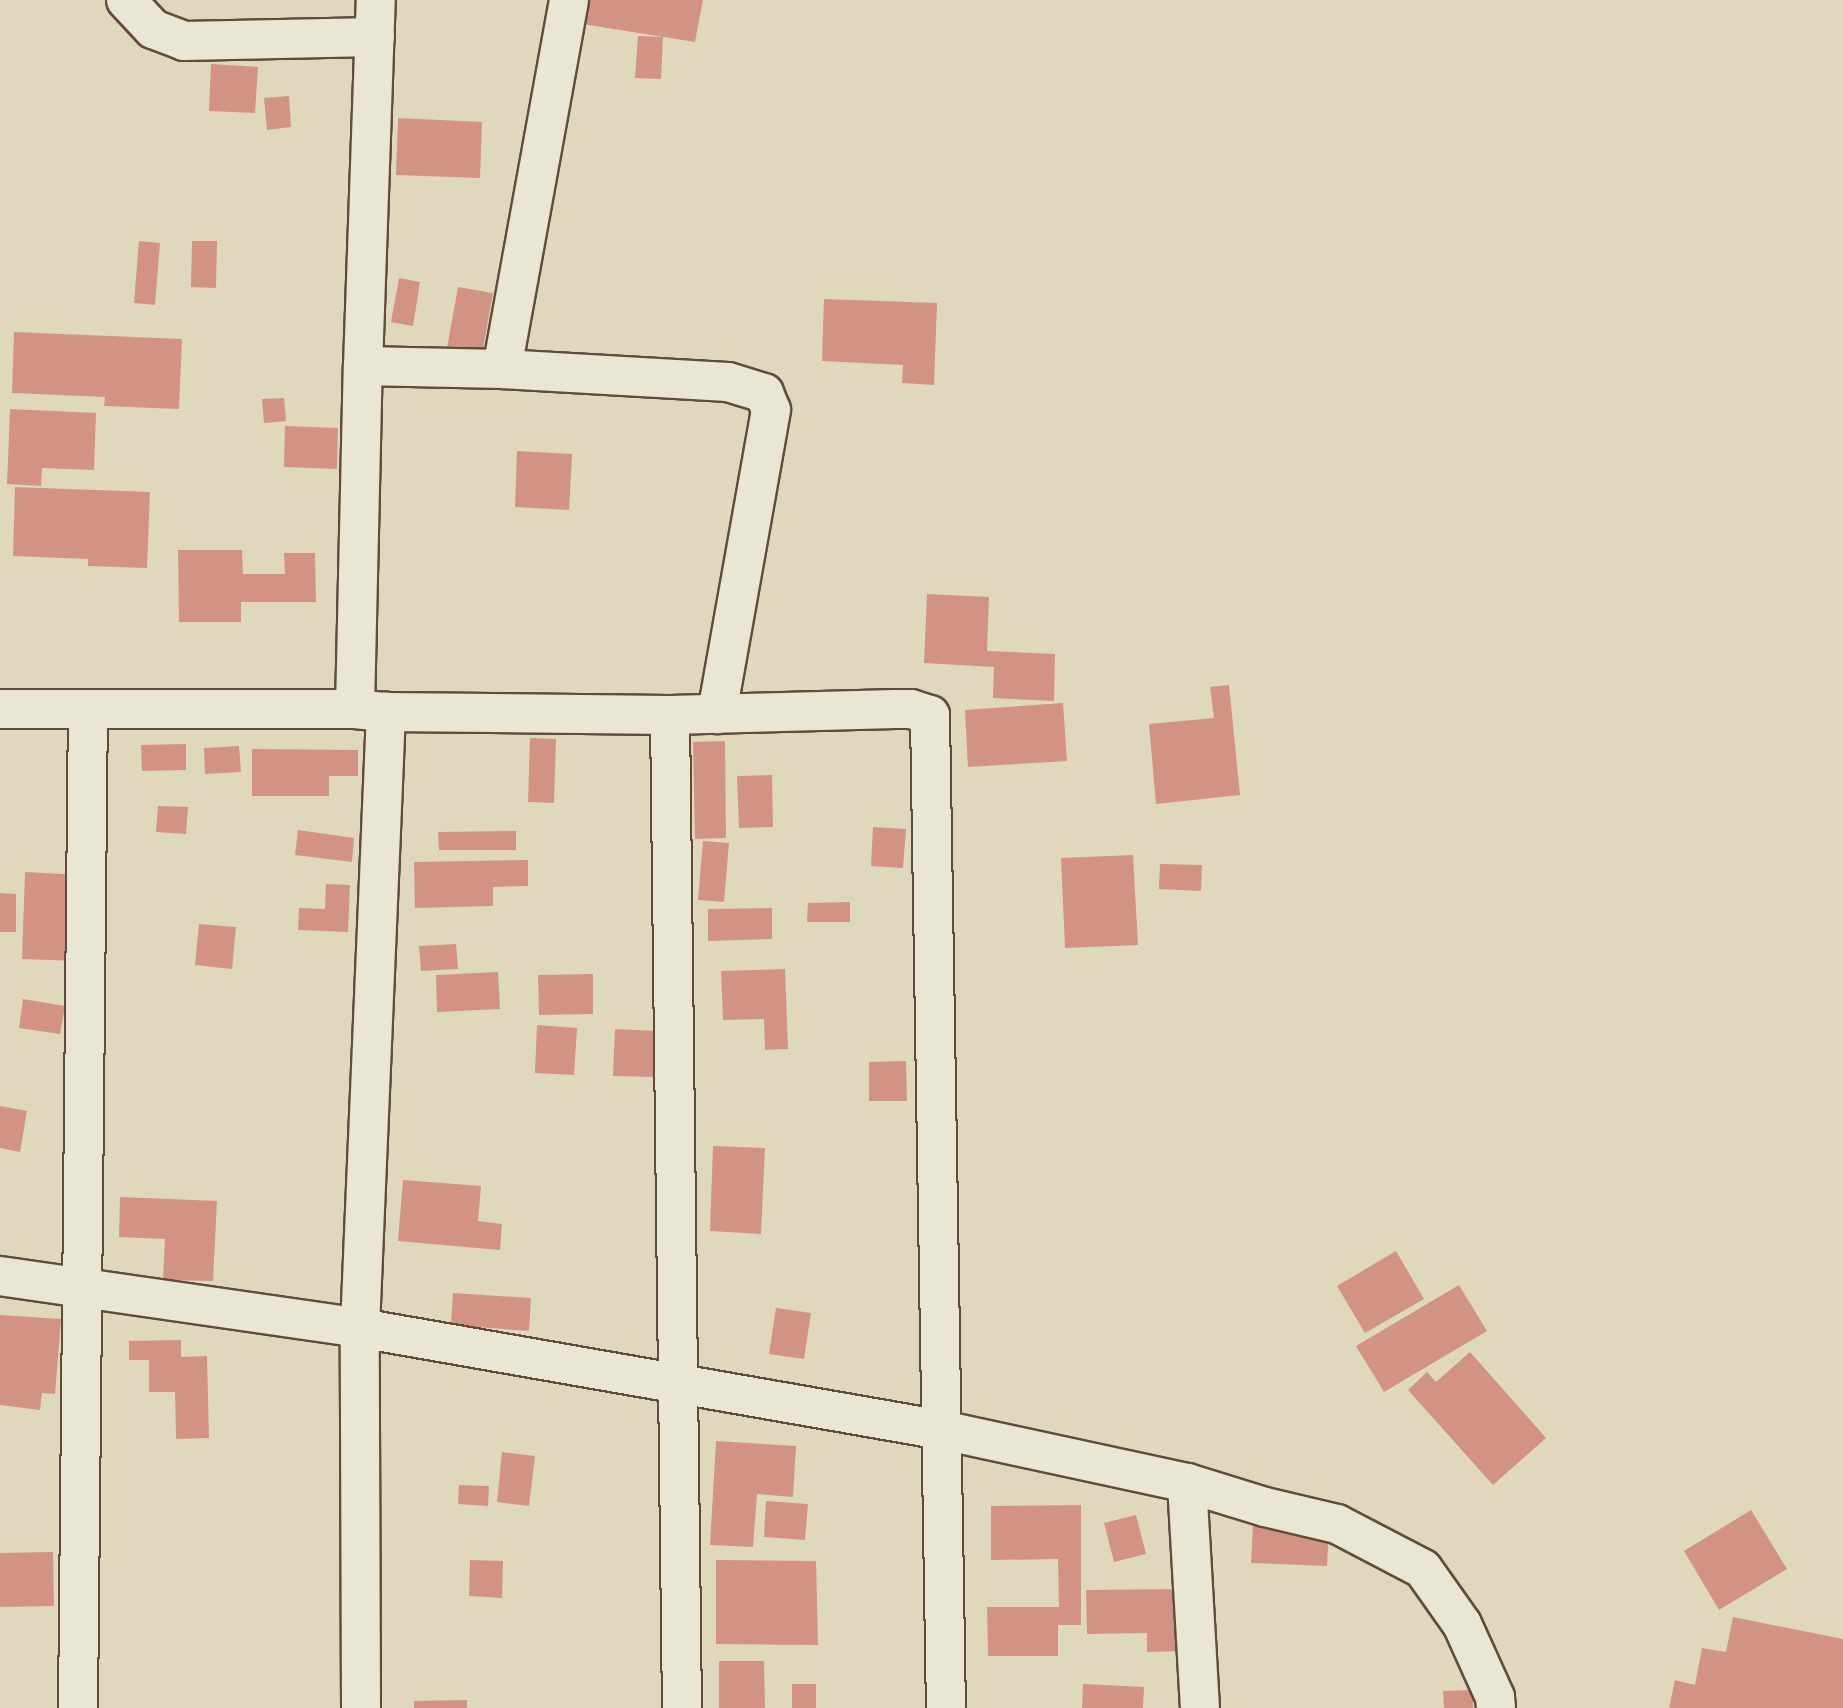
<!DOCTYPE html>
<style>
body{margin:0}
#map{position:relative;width:1843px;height:1708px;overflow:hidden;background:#dfd8bd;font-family:Alegreya,serif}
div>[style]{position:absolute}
.building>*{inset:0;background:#d29384}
.roads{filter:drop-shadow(2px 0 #604c38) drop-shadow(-2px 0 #604c38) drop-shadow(0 2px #604c38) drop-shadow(0 -2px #604c38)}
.street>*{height:38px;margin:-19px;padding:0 19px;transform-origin:19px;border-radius:19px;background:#eae6d4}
span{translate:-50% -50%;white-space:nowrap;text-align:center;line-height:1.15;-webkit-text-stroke:6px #eae6d4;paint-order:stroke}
</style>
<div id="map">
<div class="building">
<i style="clip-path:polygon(580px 0,703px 0,695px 42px,576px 23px)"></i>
<i style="clip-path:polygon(638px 36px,663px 37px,661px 79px,635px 78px)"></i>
<i style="clip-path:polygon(211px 64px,258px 67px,255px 113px,209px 111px)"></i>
<i style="clip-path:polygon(289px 96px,291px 127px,267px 130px,264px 98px)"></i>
<i style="clip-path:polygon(398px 118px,482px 122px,480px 178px,396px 175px)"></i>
<i style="clip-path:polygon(139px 241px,160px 243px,155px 305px,134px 303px)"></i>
<i style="clip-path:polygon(192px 241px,217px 241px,216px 288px,191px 287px)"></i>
<i style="clip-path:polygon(399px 278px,420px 282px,413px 326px,391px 322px)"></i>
<i style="clip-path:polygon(458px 287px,493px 293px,480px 365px,445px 359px)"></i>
<i style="clip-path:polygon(824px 299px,937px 303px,934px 385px,902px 383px,903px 365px,822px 361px)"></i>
<i style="clip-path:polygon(14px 332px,182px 339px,179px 409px,104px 406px,105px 397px,12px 393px)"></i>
<i style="clip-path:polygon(284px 398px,286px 421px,264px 423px,262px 399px)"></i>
<i style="clip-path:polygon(10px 409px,96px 413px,94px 470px,42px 468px,41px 486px,7px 484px)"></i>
<i style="clip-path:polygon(285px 426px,338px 428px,337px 469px,284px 467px)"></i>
<i style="clip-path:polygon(517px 451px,572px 454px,569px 510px,515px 507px)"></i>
<i style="clip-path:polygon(15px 487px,150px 492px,147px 568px,88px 566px,88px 559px,13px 556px)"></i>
<i style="clip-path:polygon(178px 550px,242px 550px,243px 574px,285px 574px,284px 553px,315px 553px,316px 602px,241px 602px,241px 622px,179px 622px)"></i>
<i style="clip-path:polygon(927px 594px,989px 597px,987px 651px,1055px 654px,1054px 701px,993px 698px,994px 667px,924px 663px)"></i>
<i style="clip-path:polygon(1229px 685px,1240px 795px,1156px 804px,1149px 724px,1214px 718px,1210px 687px)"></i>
<i style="clip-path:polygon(1063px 703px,1067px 761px,968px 767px,965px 710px)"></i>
<i style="clip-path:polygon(530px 738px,556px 739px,554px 803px,528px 802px)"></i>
<i style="clip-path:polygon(725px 741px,726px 838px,695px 839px,693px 742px)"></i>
<i style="clip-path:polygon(186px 744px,186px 770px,142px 771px,141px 745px)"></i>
<i style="clip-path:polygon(239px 746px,241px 772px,205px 774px,204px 748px)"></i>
<i style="clip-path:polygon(252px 749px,358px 750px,358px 776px,329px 776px,329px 796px,252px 796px)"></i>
<i style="clip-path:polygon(772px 775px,773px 827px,739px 828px,737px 776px)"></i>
<i style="clip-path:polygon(158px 806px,188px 807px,186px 834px,156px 832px)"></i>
<i style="clip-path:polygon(873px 827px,906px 829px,903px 868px,871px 866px)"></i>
<i style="clip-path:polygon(298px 830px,354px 838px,352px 862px,295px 855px)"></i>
<i style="clip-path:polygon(516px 831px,516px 850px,439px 850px,438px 832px)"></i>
<i style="clip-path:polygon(703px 841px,729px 843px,724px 902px,698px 900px)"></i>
<i style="clip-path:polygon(1133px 855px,1138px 945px,1065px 948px,1061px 858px)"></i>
<i style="clip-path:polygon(528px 860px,528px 886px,493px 887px,493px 906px,415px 908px,414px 862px)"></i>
<i style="clip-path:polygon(1160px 864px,1202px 865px,1201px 891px,1159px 889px)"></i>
<i style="clip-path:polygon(25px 872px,81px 875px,78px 961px,22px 959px)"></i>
<i style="clip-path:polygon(326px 884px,350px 885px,348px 932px,298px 930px,299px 908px,325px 909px)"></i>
<i style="clip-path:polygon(0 893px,16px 894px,16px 932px,0 932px)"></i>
<i style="clip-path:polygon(850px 902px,850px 922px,807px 922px,808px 903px)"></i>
<i style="clip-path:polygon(772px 908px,772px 939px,708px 941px,708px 909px)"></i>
<i style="clip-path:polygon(199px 924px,236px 927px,232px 969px,195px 965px)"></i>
<i style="clip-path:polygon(456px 944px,458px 969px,421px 971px,419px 946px)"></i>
<i style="clip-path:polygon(785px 969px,788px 1049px,765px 1050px,764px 1019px,723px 1020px,721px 971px)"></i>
<i style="clip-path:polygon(498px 972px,500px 1009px,437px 1012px,436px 975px)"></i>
<i style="clip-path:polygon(593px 974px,593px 1014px,539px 1015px,538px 975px)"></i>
<i style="clip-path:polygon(23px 999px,65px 1006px,60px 1034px,19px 1028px)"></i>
<i style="clip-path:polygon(537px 1025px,577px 1028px,574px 1075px,535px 1073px)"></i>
<i style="clip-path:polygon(615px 1029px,656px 1031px,653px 1077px,613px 1076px)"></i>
<i style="clip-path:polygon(906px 1061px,907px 1101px,869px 1101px,869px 1062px)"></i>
<i style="clip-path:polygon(0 1106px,27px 1111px,20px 1152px,0 1148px)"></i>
<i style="clip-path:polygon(713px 1146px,765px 1148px,761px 1234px,710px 1231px)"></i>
<i style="clip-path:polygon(403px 1180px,481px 1186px,478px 1221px,502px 1224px,500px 1250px,398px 1241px)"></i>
<i style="clip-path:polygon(120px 1197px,217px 1201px,213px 1281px,163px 1280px,165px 1239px,119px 1237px)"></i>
<i style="clip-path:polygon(1396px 1251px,1424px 1299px,1365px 1333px,1337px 1286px)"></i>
<i style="clip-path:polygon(1459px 1285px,1487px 1331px,1384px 1392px,1356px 1346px)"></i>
<i style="clip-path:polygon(453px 1293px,531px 1298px,529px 1331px,451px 1325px)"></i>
<i style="clip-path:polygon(776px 1308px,811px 1313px,804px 1359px,769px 1354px)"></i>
<i style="clip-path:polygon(0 1315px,61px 1319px,55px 1394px,42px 1393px,40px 1410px,0 1405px)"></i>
<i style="clip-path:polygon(181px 1340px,181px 1357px,207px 1356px,209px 1438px,176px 1439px,175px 1392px,149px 1392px,149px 1360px,129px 1360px,129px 1341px)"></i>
<i style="clip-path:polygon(1470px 1352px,1546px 1438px,1493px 1485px,1408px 1390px,1427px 1372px,1436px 1382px)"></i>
<i style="clip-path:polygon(716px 1441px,796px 1446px,793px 1497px,757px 1494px,753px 1547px,710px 1545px)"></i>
<i style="clip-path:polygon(502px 1452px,535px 1456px,529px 1506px,497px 1502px)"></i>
<i style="clip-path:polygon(459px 1485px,489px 1486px,488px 1506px,458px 1504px)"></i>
<i style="clip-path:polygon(766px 1501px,808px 1504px,805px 1540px,764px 1537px)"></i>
<i style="clip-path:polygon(1081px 1505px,1081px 1625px,1058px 1625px,1058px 1656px,988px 1656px,987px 1607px,1059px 1607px,1058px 1559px,991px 1560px,991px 1506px)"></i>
<i style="clip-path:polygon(1751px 1510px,1787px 1569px,1719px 1610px,1684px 1551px)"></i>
<i style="clip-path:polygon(1136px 1515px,1146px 1554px,1114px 1562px,1104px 1523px)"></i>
<i style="clip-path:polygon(1253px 1524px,1329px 1528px,1327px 1566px,1251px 1563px)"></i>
<i style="clip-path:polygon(53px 1552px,54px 1606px,0 1607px,0 1553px)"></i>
<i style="clip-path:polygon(470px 1560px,503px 1561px,502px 1598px,469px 1596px)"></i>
<i style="clip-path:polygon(716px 1560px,816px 1561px,818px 1645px,716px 1644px)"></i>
<i style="clip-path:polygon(1181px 1589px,1182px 1651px,1147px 1652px,1147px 1633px,1087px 1634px,1086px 1590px)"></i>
<i style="clip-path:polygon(1733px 1617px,1843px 1639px,1843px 1708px,1669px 1708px,1675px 1680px,1695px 1685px,1702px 1648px,1726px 1652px)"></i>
<i style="clip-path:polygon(719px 1661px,764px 1661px,765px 1708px,719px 1708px)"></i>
<i style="clip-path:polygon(792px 1684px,816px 1684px,816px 1708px,792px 1708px)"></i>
<i style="clip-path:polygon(1083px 1684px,1144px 1687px,1143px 1708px,1082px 1708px)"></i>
<i style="clip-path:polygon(1473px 1690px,1473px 1708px,1444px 1708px,1443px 1691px)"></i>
<i style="clip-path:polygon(467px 1700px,467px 1708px,414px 1708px,414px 1701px)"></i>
</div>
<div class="roads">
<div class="street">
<i style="left:126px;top:0;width:40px;rotate:47deg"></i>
<i style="left:153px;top:29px;width:33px;rotate:21deg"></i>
<i style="left:184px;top:41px;width:191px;rotate:-1.2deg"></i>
<i style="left:363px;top:366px;width:139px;rotate:1.2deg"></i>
<i style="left:502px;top:369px;width:226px;rotate:3.3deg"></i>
<i style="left:728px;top:382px;width:38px;rotate:17deg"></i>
<i style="left:764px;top:393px;width:18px;rotate:68deg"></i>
<i style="left:771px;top:410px;width:309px;rotate:100.1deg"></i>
<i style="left:502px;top:369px;width:375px;rotate:-79.7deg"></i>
<i style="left:0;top:709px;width:355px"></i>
<i style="left:355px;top:709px;width:31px;rotate:6deg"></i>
<i style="left:386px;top:712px;width:284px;rotate:0.6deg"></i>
<i style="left:670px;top:715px;width:225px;rotate:-1.5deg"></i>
<i style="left:895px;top:709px;width:16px"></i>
<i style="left:911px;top:709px;width:20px;rotate:18deg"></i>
<i style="left:930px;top:715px;width:993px;rotate:89.08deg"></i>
<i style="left:355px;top:709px;width:343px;rotate:-88.7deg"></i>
<i style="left:363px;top:366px;width:366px;rotate:-88deg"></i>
<i style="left:670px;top:715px;width:993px;rotate:89.31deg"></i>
<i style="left:0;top:1276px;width:364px;rotate:8.2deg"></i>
<i style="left:360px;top:1328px;width:591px;rotate:9.94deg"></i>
<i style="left:942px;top:1430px;width:251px;rotate:12.2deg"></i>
<i style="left:1187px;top:1483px;width:82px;rotate:17.1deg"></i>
<i style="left:1265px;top:1507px;width:74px;rotate:13.3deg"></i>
<i style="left:1337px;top:1524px;width:97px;rotate:27.6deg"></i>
<i style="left:1423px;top:1569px;width:67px;rotate:54.7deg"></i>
<i style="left:1462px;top:1624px;width:80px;rotate:65.7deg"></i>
<i style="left:1495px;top:1697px;width:11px;rotate:85deg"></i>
<i style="left:1187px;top:1483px;width:225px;rotate:86.7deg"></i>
<i style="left:78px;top:1708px;width:999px;rotate:-89.43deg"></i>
<i style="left:361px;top:1708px;width:380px;rotate:-90.2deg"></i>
<i style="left:360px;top:1328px;width:617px;rotate:-87.58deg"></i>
</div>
</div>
</div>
